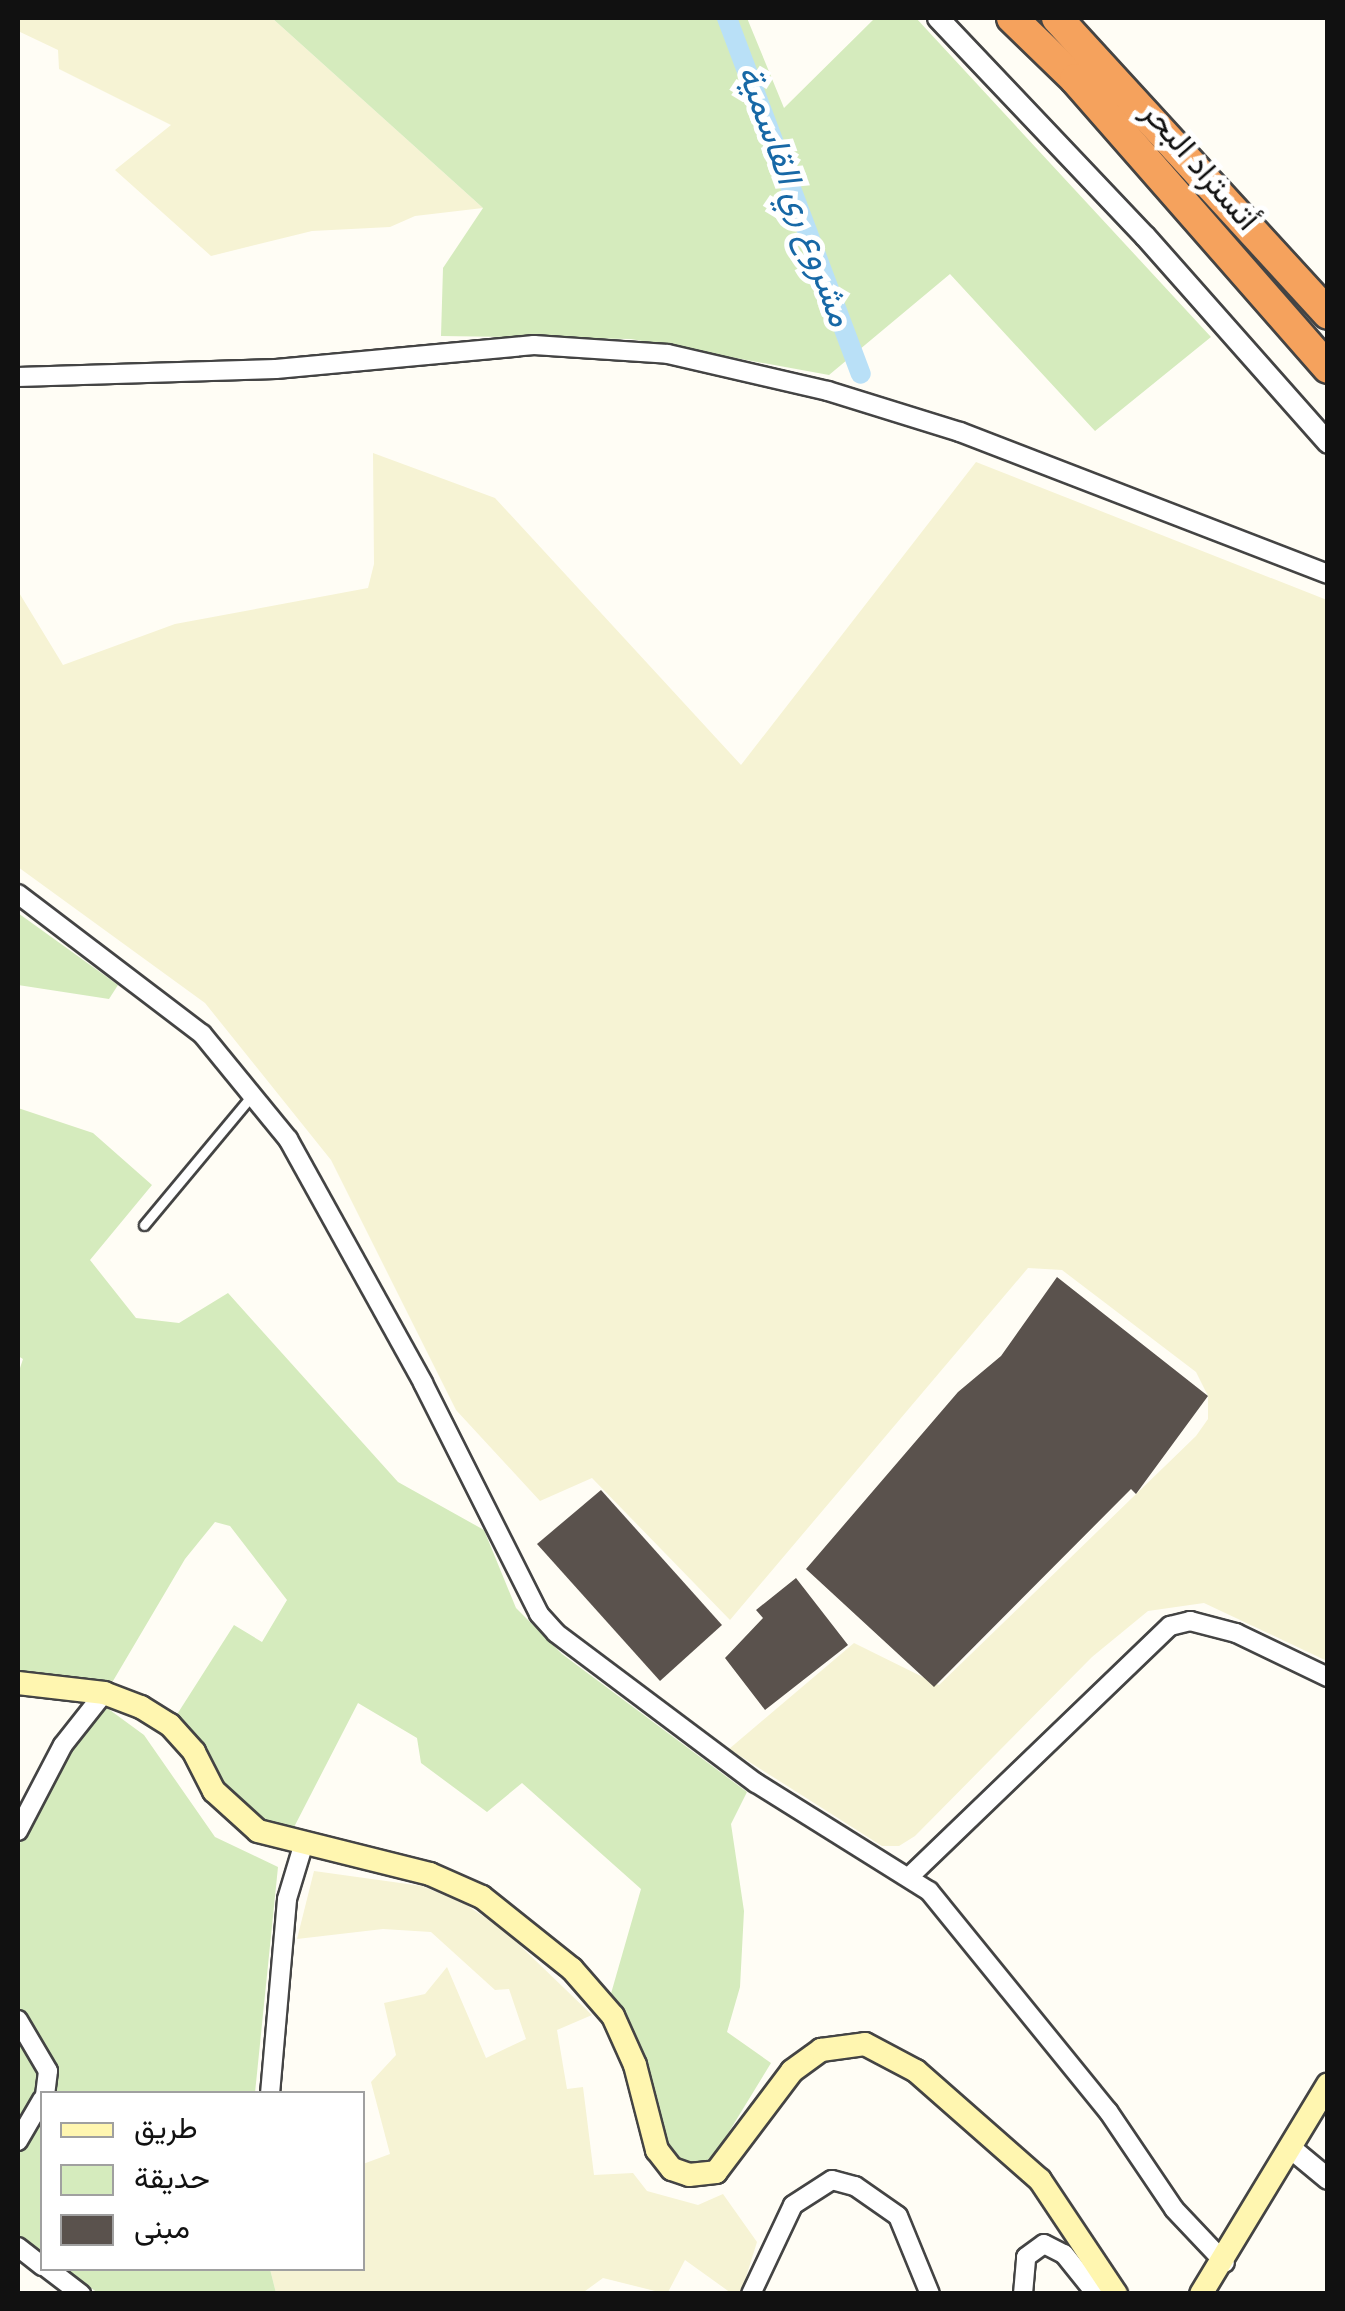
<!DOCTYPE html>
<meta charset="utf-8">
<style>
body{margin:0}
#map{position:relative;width:1345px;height:2311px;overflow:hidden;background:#fffdf5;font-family:Spectral,Vazirmatn,serif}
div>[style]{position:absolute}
.farmland>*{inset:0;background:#f6f3d4}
.green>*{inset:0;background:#d5ebbd}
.canal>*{height:20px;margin:-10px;padding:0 10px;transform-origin:10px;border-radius:10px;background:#b9e0f7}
.building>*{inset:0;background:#5a524d}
.roads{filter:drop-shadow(2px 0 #444) drop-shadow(-2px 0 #444) drop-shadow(0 2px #444) drop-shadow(0 -2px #444)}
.service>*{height:9px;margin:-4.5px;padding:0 4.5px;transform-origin:4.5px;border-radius:4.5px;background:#fff}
.minor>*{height:18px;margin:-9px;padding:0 9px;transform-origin:9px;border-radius:9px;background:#fff}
.tertiary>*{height:20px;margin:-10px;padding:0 10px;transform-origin:10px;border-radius:10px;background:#fff}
.secondary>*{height:22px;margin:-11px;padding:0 11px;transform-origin:11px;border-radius:11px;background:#fff6b0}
.motorway>*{height:30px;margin:-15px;padding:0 15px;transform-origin:15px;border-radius:15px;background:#f5a25d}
span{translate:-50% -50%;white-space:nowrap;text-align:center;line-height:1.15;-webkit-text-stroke:10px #fff;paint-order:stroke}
.street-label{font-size:32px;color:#111}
.water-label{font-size:35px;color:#1768a6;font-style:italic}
.frame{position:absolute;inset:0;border:20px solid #111;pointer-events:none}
.legend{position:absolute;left:40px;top:2091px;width:325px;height:180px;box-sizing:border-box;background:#fff;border:2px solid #a0a0a0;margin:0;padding:12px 18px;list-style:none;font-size:30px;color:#111}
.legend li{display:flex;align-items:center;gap:20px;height:50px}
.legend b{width:50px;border:2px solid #a0a0a0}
</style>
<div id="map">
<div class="farmland">
<i style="clip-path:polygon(18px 18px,272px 18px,483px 208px,415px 216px,390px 227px,312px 231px,211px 256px,115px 170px,171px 125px,59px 69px,58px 50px,18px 31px)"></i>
<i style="clip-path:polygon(373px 453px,495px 498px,741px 765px,976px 462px,1327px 600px,1327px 1661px,1204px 1603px,1148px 1611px,1092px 1657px,915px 1836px,899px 1846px,882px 1846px,729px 1749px,854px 1643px,939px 1685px,1196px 1436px,1208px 1419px,1208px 1396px,1196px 1372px,1062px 1270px,1028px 1268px,730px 1620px,592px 1478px,540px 1501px,456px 1410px,331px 1160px,205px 1003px,18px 867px,18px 591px,63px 665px,175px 624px,368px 588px,374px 564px)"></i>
<i style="clip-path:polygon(314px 1871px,422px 1886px,465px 1904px,505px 1931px,592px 2015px,557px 2030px,567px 2089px,583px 2087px,594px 2175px,633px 2173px,647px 2191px,698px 2205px,723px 2194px,757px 2242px,741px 2293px,731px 2293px,685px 2260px,667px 2294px,603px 2278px,581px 2294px,276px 2293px,270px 2269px,362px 2268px,363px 2164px,390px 2154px,371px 2082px,396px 2055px,384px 2003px,425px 1994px,447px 1967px,486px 2058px,526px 2039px,509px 1989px,495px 1990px,431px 1932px,383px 1929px,297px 1939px)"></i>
</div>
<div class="green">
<i style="clip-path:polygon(272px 18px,747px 18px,784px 108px,875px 18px,916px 18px,1211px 337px,1095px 431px,950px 274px,829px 375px,631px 339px,441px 336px,443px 268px,483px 208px)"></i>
<i style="clip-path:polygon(18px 913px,118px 985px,109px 999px,18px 985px)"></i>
<i style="clip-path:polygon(18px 1108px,93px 1133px,152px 1185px,90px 1260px,136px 1318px,179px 1323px,228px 1293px,398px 1482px,484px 1530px,516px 1608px,562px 1654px,747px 1792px,731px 1824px,744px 1911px,740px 1987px,727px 2032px,771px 2063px,716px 2153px,701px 2165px,687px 2167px,665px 2143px,610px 1997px,641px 1889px,522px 1783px,487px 1812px,421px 1763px,417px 1738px,358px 1703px,292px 1831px,267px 1825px,231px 1800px,176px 1716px,234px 1625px,262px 1642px,287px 1600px,230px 1526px,215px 1522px,185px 1559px,113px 1681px,18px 1670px,18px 1374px,23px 1359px,18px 1356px)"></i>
<i style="clip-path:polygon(103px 1705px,144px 1735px,215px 1837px,278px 1867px,255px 2093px,42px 2094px,42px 2253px,18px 2235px,18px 1847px,71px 1744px)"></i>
<i style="clip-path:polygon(64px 2269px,270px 2269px,276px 2293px,98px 2293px)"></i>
</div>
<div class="canal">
<i style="left:727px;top:18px;width:380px;rotate:69.4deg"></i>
</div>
<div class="building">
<i style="clip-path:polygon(1057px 1277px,1208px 1396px,1136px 1494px,1131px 1489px,934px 1687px,806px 1569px,958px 1392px,1001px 1356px)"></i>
<i style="clip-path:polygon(601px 1490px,722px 1625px,660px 1681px,537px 1544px)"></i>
<i style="clip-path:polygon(796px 1578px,848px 1645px,765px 1710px,725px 1658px,763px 1618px,756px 1610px)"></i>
</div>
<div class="roads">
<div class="service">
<i style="left:144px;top:1225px;width:172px;rotate:-50.2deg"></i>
</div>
<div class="minor">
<i style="left:18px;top:377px;width:258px;rotate:-1.8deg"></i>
<i style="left:276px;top:369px;width:259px;rotate:-5.3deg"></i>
<i style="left:534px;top:345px;width:134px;rotate:3.8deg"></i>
<i style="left:668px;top:354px;width:164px;rotate:13deg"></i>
<i style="left:828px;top:391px;width:138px;rotate:17.3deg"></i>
<i style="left:960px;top:432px;width:394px;rotate:21.1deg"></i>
<i style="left:18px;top:894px;width:231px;rotate:37.3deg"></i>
<i style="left:202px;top:1034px;width:136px;rotate:50.7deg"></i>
<i style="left:288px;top:1139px;width:279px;rotate:61deg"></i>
<i style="left:423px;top:1383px;width:258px;rotate:63.3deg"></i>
<i style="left:539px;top:1614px;width:25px;rotate:48deg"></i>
<i style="left:556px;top:1633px;width:250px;rotate:36.9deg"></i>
<i style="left:756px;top:1783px;width:204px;rotate:32deg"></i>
<i style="left:929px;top:1891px;width:284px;rotate:50.9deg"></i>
<i style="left:1108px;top:2111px;width:118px;rotate:56deg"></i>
<i style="left:1174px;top:2209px;width:74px;rotate:46.6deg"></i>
<i style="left:18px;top:1831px;width:97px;rotate:-62.4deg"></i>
<i style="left:63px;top:1745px;width:66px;rotate:-51.7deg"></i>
<i style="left:910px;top:1876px;width:361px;rotate:-43.9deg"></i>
<i style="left:1170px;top:1626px;width:21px;rotate:-14deg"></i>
<i style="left:1190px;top:1621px;width:48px;rotate:14.6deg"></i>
<i style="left:1236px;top:1633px;width:102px;rotate:25.6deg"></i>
<i style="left:18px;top:2020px;width:59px;rotate:59.5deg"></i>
<i style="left:48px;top:2071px;width:23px;rotate:97deg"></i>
<i style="left:270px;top:2094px;width:196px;rotate:-85deg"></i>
<i style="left:287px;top:1899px;width:55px;rotate:-73.2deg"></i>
<i style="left:18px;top:2141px;width:48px;rotate:-59.7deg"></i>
<i style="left:18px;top:2247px;width:31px;rotate:38deg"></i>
<i style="left:47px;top:2268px;width:43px;rotate:37.4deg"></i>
<i style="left:751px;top:2294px;width:98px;rotate:-64.7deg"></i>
<i style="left:793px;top:2205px;width:46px;rotate:-32.7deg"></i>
<i style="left:832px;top:2180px;width:24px;rotate:15deg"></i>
<i style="left:855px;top:2186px;width:52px;rotate:34.9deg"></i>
<i style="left:898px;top:2216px;width:84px;rotate:67.7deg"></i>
<i style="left:1023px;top:2294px;width:37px;rotate:-85deg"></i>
<i style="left:1026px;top:2257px;width:22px;rotate:-36deg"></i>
<i style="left:1044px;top:2244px;width:22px;rotate:27deg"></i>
<i style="left:1064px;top:2254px;width:51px;rotate:51.3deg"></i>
</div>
<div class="tertiary">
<i style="left:938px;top:18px;width:301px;rotate:46.5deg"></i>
<i style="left:1145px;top:236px;width:276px;rotate:48.5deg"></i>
<i style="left:1293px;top:2150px;width:45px;rotate:39.6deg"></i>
</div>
<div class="secondary">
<i style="left:18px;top:1683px;width:87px;rotate:6.6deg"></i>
<i style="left:104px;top:1693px;width:40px;rotate:21deg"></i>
<i style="left:141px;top:1707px;width:34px;rotate:32deg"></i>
<i style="left:170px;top:1725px;width:36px;rotate:48deg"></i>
<i style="left:194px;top:1752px;width:44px;rotate:62.9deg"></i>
<i style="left:214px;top:1791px;width:59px;rotate:42.3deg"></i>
<i style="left:258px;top:1831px;width:177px;rotate:14deg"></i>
<i style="left:430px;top:1874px;width:57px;rotate:23.9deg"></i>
<i style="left:482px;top:1897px;width:115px;rotate:38.7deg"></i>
<i style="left:572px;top:1969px;width:62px;rotate:48.9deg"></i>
<i style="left:613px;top:2016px;width:54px;rotate:65.8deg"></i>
<i style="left:635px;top:2065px;width:88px;rotate:75.5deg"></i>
<i style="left:657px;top:2150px;width:24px;rotate:52deg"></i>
<i style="left:672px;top:2169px;width:18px;rotate:19deg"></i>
<i style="left:689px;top:2175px;width:27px;rotate:-6deg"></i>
<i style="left:716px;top:2172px;width:126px;rotate:-53deg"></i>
<i style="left:792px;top:2071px;width:36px;rotate:-36deg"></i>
<i style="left:821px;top:2050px;width:44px;rotate:-7.8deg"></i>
<i style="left:865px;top:2044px;width:58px;rotate:27.9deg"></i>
<i style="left:916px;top:2071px;width:165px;rotate:41.3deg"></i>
<i style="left:1040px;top:2180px;width:137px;rotate:56.3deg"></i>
<i style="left:1201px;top:2294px;width:245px;rotate:-58.8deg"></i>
</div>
<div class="motorway">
<i style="left:1012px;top:18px;width:88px;rotate:44.1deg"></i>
<i style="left:1075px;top:79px;width:384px;rotate:48.8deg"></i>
<i style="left:1057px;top:18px;width:401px;rotate:47.5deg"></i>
</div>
</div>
<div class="street-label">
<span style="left:1199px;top:167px;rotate:49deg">أتستراد البحر</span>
</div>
<div class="water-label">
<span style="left:794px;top:196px;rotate:70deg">مشروع ري القاسمية</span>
</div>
<div class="frame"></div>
<ul class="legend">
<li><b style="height:12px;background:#fff6b0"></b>طريق</li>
<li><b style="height:28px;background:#d5ebbd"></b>حديقة</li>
<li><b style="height:28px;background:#5a524d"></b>مبنى</li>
</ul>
</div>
